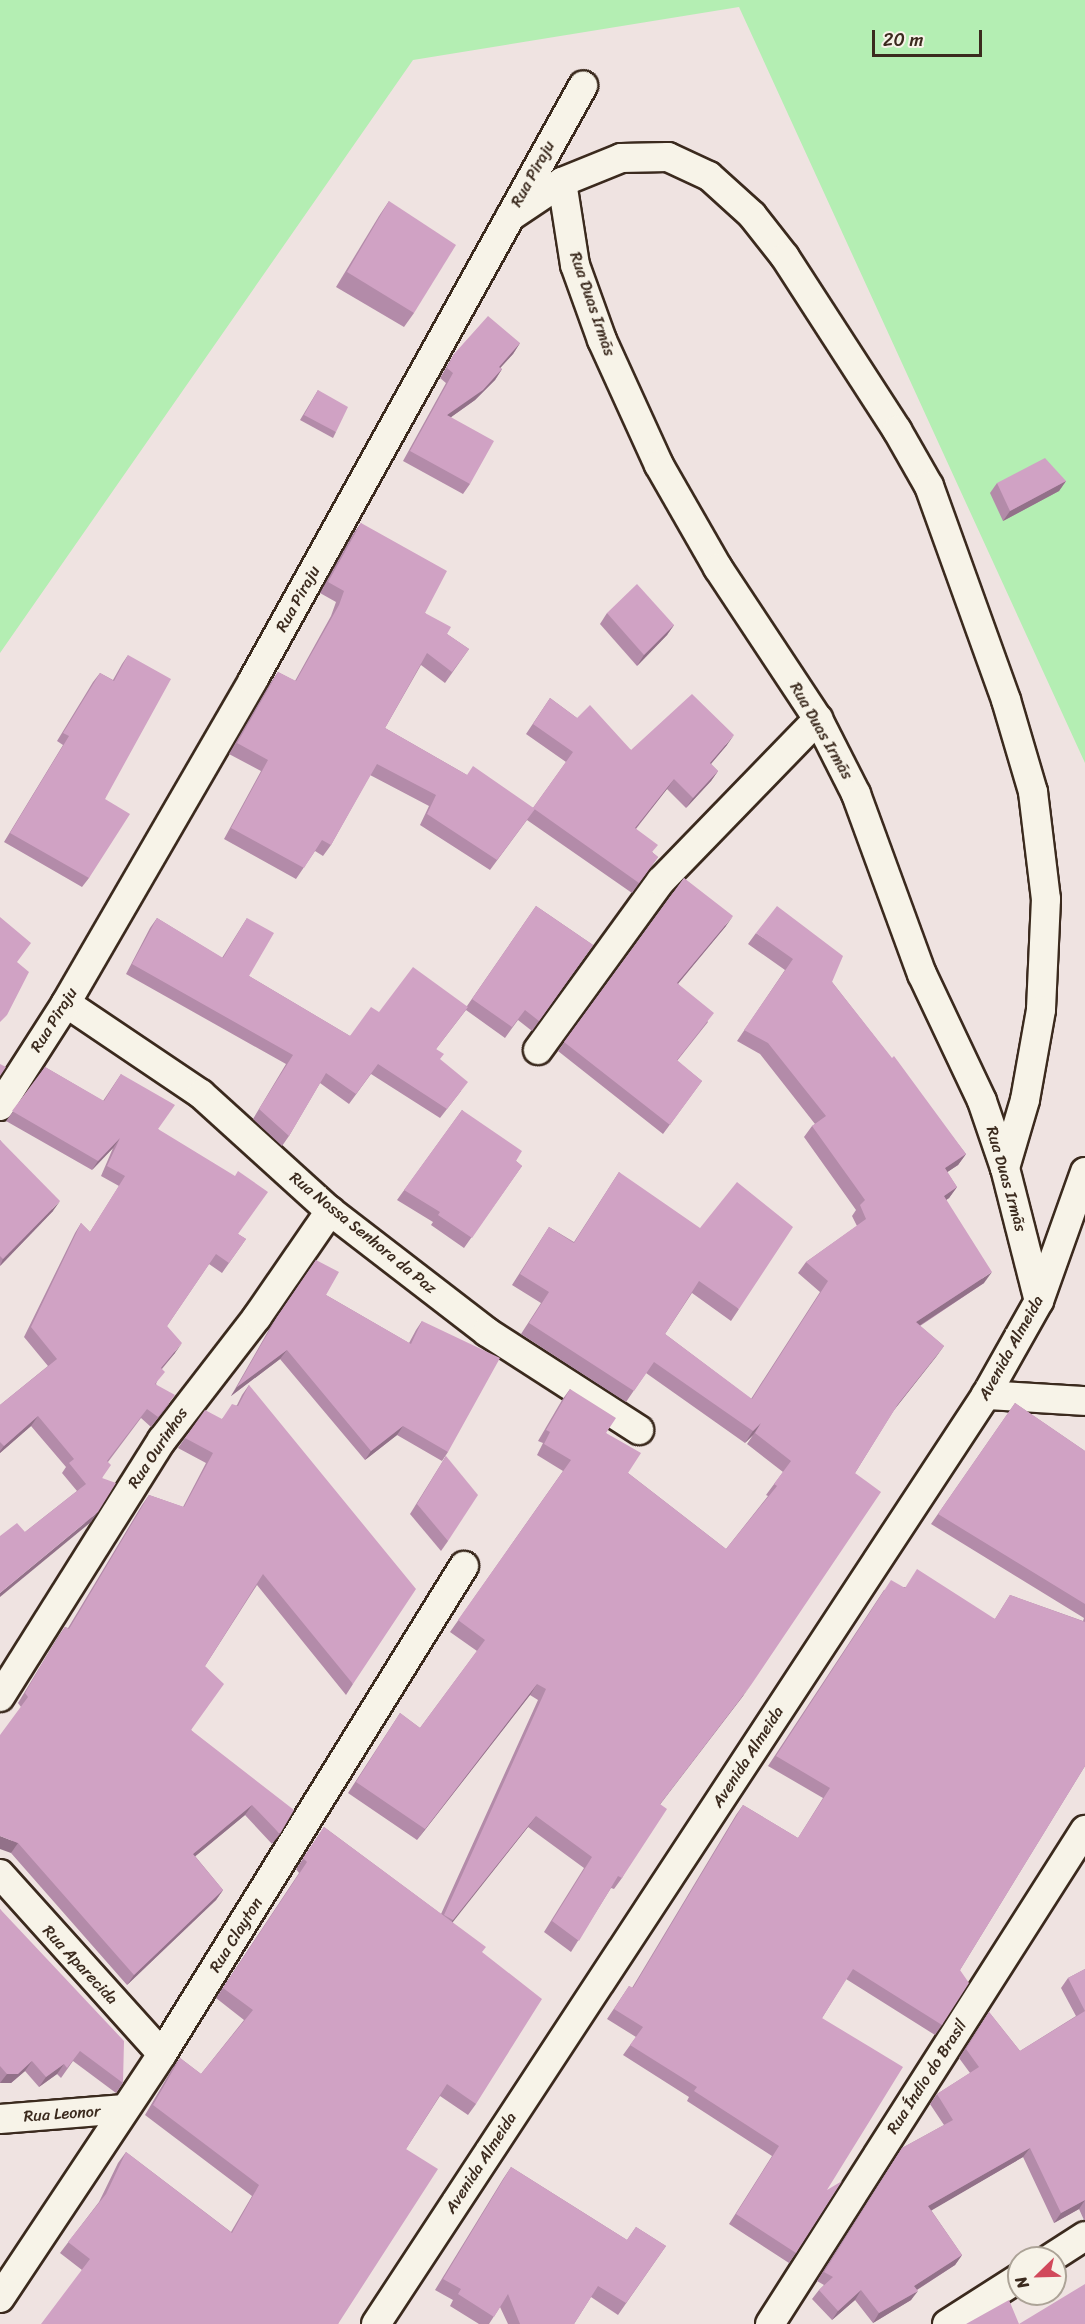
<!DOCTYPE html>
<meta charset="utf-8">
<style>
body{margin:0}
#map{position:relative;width:1085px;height:2324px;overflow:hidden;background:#efe3e1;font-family:Sriracha,sans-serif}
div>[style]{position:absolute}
.green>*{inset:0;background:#b4eeb3}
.roads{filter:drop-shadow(2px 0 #3b2a1e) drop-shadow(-2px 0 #3b2a1e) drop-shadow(0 2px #3b2a1e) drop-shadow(0 -2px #3b2a1e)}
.street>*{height:28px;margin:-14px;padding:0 14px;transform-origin:14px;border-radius:14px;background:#f7f3e8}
.wall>*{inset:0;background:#b38ba9}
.shaded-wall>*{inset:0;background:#927189}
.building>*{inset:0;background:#d0a2c4}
span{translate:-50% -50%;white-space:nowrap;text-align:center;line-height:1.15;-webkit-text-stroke:6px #f7f3e8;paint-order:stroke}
.street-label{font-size:16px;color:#3b2a1e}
.north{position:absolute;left:1007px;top:2246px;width:60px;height:60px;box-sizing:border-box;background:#f7f3e8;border:2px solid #aca397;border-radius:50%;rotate:247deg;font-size:16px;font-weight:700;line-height:24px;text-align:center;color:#3b2a1e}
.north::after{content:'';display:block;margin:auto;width:21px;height:27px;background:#d1495b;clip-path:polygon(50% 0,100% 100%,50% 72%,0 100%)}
.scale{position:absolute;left:872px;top:30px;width:110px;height:27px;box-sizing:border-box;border:3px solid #3b2a1e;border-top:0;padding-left:8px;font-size:18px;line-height:21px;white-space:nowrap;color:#3b2a1e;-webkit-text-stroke:4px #f7f3e8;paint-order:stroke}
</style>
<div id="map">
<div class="green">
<i style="clip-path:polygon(0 0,1085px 0,1085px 763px,739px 7px,413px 60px,0 653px)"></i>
</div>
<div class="roads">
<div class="street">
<i style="left:562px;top:182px;width:84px;rotate:81.1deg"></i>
<i style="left:575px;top:265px;width:80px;rotate:70.2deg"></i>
<i style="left:602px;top:340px;width:137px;rotate:65.5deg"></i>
<i style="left:659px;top:465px;width:119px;rotate:60.2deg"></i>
<i style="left:718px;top:568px;width:181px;rotate:56.5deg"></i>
<i style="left:818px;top:719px;width:84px;rotate:63.1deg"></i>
<i style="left:856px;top:794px;width:192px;rotate:69.9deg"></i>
<i style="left:922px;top:974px;width:140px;rotate:64.7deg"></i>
<i style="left:982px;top:1101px;width:71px;rotate:71.1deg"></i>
<i style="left:1005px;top:1168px;width:137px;rotate:75.7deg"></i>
<i style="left:510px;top:217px;width:63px;rotate:-33.9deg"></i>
<i style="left:562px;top:182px;width:64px;rotate:-22.1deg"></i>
<i style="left:621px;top:158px;width:47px;rotate:-1.2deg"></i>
<i style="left:668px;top:157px;width:45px;rotate:24.9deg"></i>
<i style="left:709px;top:176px;width:58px;rotate:42.2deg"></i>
<i style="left:752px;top:215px;width:53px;rotate:51.8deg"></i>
<i style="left:785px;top:257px;width:206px;rotate:57.1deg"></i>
<i style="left:897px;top:430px;width:64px;rotate:60.3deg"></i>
<i style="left:929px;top:486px;width:227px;rotate:70.2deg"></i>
<i style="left:1006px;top:700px;width:96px;rotate:73.6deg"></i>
<i style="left:1033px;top:792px;width:108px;rotate:83.1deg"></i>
<i style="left:1046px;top:899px;width:111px;rotate:92.6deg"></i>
<i style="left:1041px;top:1010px;width:91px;rotate:100.1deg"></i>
<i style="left:1025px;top:1100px;width:71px;rotate:106.4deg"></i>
<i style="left:66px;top:1003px;width:163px;rotate:34deg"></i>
<i style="left:201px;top:1094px;width:174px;rotate:42.2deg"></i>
<i style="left:330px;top:1211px;width:198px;rotate:37.6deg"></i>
<i style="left:487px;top:1332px;width:181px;rotate:32.8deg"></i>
<i style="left:538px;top:1050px;width:209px;rotate:-54deg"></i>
<i style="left:661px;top:881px;width:226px;rotate:-45.9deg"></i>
<i style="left:0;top:1106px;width:122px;rotate:-57.3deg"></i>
<i style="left:66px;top:1003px;width:373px;rotate:-59.9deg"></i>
<i style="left:253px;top:680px;width:680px;rotate:-60.95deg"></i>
<i style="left:986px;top:1395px;width:99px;rotate:3.5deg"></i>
<i style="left:0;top:1697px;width:304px;rotate:-57.8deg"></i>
<i style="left:162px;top:1440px;width:155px;rotate:-52.3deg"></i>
<i style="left:257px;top:1317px;width:129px;rotate:-55.4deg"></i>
<i style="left:0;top:1874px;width:242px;rotate:48deg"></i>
<i style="left:0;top:2119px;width:125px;rotate:-4.6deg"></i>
<i style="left:1051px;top:2258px;width:40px;rotate:-32.9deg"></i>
<i style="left:0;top:2298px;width:293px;rotate:-56.4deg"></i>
<i style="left:162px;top:2054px;width:574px;rotate:-58.25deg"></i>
<i style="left:376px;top:2324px;width:1111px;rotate:-56.71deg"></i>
<i style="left:986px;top:1395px;width:108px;rotate:-60.6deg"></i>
<i style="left:1039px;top:1301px;width:137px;rotate:-70.4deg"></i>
<i style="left:770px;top:2324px;width:586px;rotate:-57.48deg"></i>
<i style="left:947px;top:2324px;width:85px;rotate:-32.6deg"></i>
</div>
</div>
<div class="wall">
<i style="clip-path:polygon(389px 201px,414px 313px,404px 327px,336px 287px,379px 216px)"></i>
<i style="clip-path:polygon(520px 343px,513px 354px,500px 368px,502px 369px,495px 380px,475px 400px,451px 417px,470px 484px,463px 494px,403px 461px,446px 383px,440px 378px,454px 354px)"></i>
<i style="clip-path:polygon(318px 390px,336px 432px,333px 438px,300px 420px)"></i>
<i style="clip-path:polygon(1066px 481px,1059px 491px,1003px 521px,990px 493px,997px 483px)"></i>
<i style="clip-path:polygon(361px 523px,425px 613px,447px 634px,469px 649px,445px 683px,421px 665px,385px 728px,467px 775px,533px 808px,566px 762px,526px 734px,550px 698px,577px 718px,631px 750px,727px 745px,711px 764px,718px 771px,711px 781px,686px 808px,667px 789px,636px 829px,653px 853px,658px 857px,632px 893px,527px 820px,490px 870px,420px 825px,429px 806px,370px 775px,331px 845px,323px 856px,315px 851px,296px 879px,224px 839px,261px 771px,229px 754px,271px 682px,278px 672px,295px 681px,331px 616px,336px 602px,320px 593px,353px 534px)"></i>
<i style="clip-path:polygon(607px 613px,674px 625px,667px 635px,637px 666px,600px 624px)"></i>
<i style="clip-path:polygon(128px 655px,105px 799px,89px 878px,82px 887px,4px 842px,63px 745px,57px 741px,93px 682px,100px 673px,113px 680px,122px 664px)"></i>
<i style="clip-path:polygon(684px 878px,726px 926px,678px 984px,708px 1022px,677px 1061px,702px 1081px,663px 1134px,558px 1051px)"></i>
<i style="clip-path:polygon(536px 906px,593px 945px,532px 1031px,518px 1020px,505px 1038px,466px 1010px,436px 1049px,440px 1060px,461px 1091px,440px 1118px,371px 1074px,349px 1104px,320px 1083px,289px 1136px,282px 1146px,253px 1119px,286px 1064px,126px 974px,150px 928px,157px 918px,222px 958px,247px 918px,249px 976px,350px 1036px,379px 1012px,467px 1006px)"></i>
<i style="clip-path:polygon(756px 933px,832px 982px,966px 1154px,958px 1165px,947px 1172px,957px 1187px,949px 1198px,946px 1200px,984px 1283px,920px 1326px,944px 1346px,894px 1410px,855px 1473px,743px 1696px,660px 1804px,622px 1878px,614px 1889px,611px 1888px,571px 1952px,544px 1932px,584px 1868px,528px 1827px,452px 1922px,482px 1952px,476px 2104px,468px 2115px,440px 2096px,406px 2149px,338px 2324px,82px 2270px,60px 2253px,99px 2202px,118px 2163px,126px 2152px,231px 2232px,252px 2196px,145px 2115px,172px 2069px,180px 2058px,201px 2074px,244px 2020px,216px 1998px,299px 1873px,296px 1869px,324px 1827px,441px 1914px,538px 1700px,530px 1695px,417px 1840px,348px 1793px,400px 1713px,420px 1728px,477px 1651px,450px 1632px,563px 1471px,537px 1455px,543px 1443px,538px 1441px,562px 1400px,570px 1389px,606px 1433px,628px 1473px,726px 1549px,768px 1496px,766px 1495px,783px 1472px,747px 1444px,753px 1435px,745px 1443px,646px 1373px,626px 1402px,521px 1334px,541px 1303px,512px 1285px,549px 1227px,574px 1242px,619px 1172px,739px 1309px,731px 1321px,692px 1293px,665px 1334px,751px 1399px,820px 1292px,798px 1273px,806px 1262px,857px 1226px,852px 1216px,856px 1210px,804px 1137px,812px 1126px,815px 1124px,760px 1054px,737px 1041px,785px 970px,748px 944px)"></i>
<i style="clip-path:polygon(45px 1067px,103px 1101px,121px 1074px,158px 1129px,238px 1234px,246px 1239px,222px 1273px,209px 1264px,167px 1326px,175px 1353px,162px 1369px,156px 1384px,169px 1404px,151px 1427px,141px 1418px,108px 1462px,102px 1478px,91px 1522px,0 1537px,25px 1532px,77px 1491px,62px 1473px,66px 1467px,31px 1426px,0 1453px,0 1405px,48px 1366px,24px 1337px,75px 1233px,81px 1223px,90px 1232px,119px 1186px,101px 1176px,113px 1148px,92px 1170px,6px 1121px)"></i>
<i style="clip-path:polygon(462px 1110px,516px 1161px,522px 1166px,464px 1248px,431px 1225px,433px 1222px,397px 1200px)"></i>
<i style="clip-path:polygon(0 1140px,53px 1211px,0 1266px)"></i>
<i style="clip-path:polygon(316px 1260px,326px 1295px,409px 1343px,416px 1330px,422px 1321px,448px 1452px,442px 1461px,397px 1435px,365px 1460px,280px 1359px,231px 1396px,271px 1326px)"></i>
<i style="clip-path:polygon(249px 1385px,353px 1684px,346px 1695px,257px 1585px,205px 1666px,191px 1730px,280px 1834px,272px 1844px,245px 1815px,195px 1856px,223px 1890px,216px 1900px,127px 1985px,11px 1853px,21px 1707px,18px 1703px,58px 1637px,65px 1627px,68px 1628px,142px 1505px,149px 1495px,183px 1507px,206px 1463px,178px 1448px,185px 1438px,222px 1419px,237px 1405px,242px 1395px)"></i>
<i style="clip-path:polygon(1015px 1403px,1085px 1451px,1085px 1766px,960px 1970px,942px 2025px,935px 2035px,846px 1979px,822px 2018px,827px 2190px,796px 2253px,789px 2263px,729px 2224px,772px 2156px,687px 2101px,689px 2097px,623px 2055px,636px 2037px,607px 2019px,629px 1986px,632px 1988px,736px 1815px,743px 1805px,798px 1838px,823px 1798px,768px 1766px,884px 1590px,905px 1587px,995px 1619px,1010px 1595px,1083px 1621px,1084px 1618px,931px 1524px)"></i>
<i style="clip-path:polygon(446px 1456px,448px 1541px,441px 1551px,410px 1514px)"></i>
<i style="clip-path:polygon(0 1909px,123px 2083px,116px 2093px,73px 2061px,61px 2078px,57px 2074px,39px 2087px,25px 2071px,11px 2083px,0 2083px)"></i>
<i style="clip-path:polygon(1085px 1969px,1085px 2220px,1084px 2220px,1079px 2209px,1054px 2223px,1023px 2157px,931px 2210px,962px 2255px,955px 2265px,917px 2290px,911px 2300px,873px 2323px,855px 2300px,832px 2320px,812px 2299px,819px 2290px,824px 2285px,817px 2281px,902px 2148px,944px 2125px,930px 2104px,937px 2094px,970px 2073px,959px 2058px,989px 2012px,1020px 2051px,1076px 2016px,1061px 1988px,1068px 1978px)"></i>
<i style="clip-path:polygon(511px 2167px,627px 2240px,636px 2227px,666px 2246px,618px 2315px,591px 2297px,574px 2324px,508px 2324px,500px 2307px,489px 2324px,479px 2324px,450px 2306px,453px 2300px,435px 2290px,503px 2179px)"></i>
</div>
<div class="shaded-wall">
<i style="clip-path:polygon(520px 343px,513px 354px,492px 377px,499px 367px)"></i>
<i style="clip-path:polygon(502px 369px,495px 380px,475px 400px,440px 425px,447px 415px)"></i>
<i style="clip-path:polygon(1066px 481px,1059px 491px,1003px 521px,1010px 511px)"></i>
<i style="clip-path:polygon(674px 625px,667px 635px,637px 666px,644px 655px)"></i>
<i style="clip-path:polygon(734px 735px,727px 745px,703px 773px,710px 763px)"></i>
<i style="clip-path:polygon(718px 771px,711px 781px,686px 808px,693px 798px)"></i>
<i style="clip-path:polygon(674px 779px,667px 789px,628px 838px,635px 828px)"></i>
<i style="clip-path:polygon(733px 916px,726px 926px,670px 993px,677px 983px)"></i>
<i style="clip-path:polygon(120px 1138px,113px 1148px,92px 1170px,98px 1161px)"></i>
<i style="clip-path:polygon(966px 1154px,958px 1165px,937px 1179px,945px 1168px)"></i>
<i style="clip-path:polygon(957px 1187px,949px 1198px,936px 1207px,944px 1196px)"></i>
<i style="clip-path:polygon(60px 1201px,53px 1211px,0 1266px,3px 1259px)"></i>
<i style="clip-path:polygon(992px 1272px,984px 1283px,908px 1333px,916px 1322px)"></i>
<i style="clip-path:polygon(182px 1343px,175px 1353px,154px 1377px,161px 1368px)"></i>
<i style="clip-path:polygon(944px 1346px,936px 1357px,890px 1415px,898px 1404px)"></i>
<i style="clip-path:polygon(287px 1350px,280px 1359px,231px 1396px,237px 1387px)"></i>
<i style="clip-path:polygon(38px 1416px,31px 1426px,0 1453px,0 1451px,4px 1446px)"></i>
<i style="clip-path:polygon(761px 1423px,753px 1435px,745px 1443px,753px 1431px)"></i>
<i style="clip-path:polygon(403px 1426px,397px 1435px,365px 1460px,371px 1451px)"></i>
<i style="clip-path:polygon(98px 1512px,91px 1522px,0 1597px,0 1593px)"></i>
<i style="clip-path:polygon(537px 1684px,530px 1695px,417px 1840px,425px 1829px)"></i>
<i style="clip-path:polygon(751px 1685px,743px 1696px,652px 1815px,660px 1804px)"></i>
<i style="clip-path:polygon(252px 1805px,245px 1815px,186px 1864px,193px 1854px)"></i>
<i style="clip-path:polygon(536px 1816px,528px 1827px,445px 1932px,453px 1920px)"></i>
<i style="clip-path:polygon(0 1836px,18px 1843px,11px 1853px,0 1849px)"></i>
<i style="clip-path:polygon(223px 1890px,216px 1900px,127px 1985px,134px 1975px)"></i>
<i style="clip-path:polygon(32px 2061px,25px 2071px,11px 2083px,0 2083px,7px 2074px)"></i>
<i style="clip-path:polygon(64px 2064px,57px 2074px,39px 2087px,46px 2077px)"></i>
<i style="clip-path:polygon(1030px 2148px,1023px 2157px,922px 2216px,928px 2206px)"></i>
<i style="clip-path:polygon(1085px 2200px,1079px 2209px,1054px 2223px,1061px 2213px)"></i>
<i style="clip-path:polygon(962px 2255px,955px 2265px,907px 2296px,914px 2286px)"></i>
<i style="clip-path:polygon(861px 2290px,855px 2300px,832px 2320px,838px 2311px)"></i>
<i style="clip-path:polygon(918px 2291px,911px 2300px,873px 2323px,879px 2313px)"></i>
</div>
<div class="building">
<i style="clip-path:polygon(389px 201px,456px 245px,414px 313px,347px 272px)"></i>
<i style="clip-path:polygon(488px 316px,520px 343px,499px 367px,502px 369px,483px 390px,447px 415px,494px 441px,470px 484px,410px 451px,453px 373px,447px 368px,454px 354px)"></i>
<i style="clip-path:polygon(318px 390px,348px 407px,336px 432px,304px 415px)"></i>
<i style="clip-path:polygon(1045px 458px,1066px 481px,1010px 511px,997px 483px)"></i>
<i style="clip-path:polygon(361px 523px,447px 571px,425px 613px,451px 627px,447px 634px,469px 649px,452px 672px,427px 653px,385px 728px,467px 775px,473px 766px,535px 809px,497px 860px,427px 814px,436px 795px,377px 764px,331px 845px,322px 840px,304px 868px,231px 828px,268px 760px,237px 743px,278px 672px,296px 681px,339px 605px,344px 591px,328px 582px)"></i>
<i style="clip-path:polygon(637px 584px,674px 625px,644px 655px,607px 613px)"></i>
<i style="clip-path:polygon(128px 655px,171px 679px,105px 799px,130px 814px,89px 878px,10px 833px,69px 736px,63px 733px,100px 673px,114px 681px)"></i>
<i style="clip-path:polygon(692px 694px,734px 735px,710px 763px,718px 771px,693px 798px,674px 779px,635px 828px,658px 845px,652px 852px,658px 857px,639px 883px,533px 808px,573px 752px,533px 724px,550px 698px,577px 718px,590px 705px,631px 750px)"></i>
<i style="clip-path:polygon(684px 878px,733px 916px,677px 983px,714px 1013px,677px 1060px,702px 1081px,670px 1125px,564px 1042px)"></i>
<i style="clip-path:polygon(536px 906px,593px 945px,539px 1021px,525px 1010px,512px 1027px,472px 999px)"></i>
<i style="clip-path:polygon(777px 906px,843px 956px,832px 982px,892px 1058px,894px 1056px,966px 1154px,945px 1168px,957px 1187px,944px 1196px,992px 1272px,916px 1322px,944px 1346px,898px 1404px,855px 1473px,881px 1492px,751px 1685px,660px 1804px,667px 1809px,622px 1878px,618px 1876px,579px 1941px,552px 1921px,592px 1857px,536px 1816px,453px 1920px,444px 1915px,546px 1689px,537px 1684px,425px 1829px,356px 1782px,400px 1713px,420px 1728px,485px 1640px,458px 1620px,571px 1460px,544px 1444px,550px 1432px,546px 1430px,570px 1389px,616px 1418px,606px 1433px,641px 1453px,628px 1473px,726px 1549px,777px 1486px,774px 1484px,791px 1461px,755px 1433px,761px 1423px,753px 1431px,654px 1362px,634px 1391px,529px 1323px,549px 1292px,520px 1274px,549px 1227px,574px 1243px,619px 1172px,700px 1228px,737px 1182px,793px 1227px,739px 1309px,699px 1281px,665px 1334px,752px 1399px,828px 1281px,806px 1262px,866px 1219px,860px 1205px,865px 1200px,812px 1126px,826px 1116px,768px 1043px,744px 1030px,793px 959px,756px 933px)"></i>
<i style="clip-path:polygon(0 917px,31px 943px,17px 962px,29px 972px,7px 1015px,0 1022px)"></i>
<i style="clip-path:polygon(157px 918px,223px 958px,247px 918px,274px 933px,249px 976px,350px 1036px,371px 1007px,379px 1012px,413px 967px,468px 1007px,436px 1049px,444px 1054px,440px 1059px,468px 1082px,447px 1109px,378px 1064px,356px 1094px,326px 1073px,289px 1136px,259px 1109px,293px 1055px,132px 964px)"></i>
<i style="clip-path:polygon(0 1064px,6px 1067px,0 1076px)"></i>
<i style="clip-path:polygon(45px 1067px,104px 1101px,121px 1074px,175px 1105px,158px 1129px,235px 1176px,238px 1171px,268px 1192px,238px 1234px,246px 1239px,229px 1263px,216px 1254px,167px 1326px,182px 1343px,161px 1368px,165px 1372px,155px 1384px,175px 1395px,158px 1417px,147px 1409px,107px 1461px,111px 1465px,102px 1478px,116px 1483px,98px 1512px,0 1593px,0 1536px,17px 1523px,25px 1532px,86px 1484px,69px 1463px,74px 1459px,38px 1416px,4px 1446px,0 1442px,0 1405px,57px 1359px,31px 1327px,81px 1223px,90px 1232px,125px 1176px,107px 1166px,120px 1138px,98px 1161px,12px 1111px)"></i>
<i style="clip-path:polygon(462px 1110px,522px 1151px,516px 1161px,522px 1166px,472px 1238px,438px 1215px,440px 1212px,404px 1190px)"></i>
<i style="clip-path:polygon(0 1140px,60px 1201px,3px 1259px,0 1256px)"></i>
<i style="clip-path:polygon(316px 1260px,339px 1272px,326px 1295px,411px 1344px,422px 1321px,500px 1358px,448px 1452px,403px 1426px,371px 1451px,287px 1350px,237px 1387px,277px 1317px)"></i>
<i style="clip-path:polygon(249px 1385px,416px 1589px,353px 1684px,263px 1574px,205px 1666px,224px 1684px,191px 1730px,294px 1810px,280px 1834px,252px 1805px,193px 1854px,223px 1890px,134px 1975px,18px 1843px,0 1836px,0 1735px,28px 1697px,25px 1693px,47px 1655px,65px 1627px,69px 1629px,149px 1495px,184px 1507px,213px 1453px,185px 1438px,205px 1410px,222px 1419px,232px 1404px,238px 1406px)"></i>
<i style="clip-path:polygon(1015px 1403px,1085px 1451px,1085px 1604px,938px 1514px)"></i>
<i style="clip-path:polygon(446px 1456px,478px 1495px,448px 1541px,417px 1504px)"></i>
<i style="clip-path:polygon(917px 1569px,995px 1619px,1010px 1595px,1085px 1622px,1085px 1766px,960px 1970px,969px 1983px,942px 2025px,853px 1969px,822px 2018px,903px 2067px,827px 2190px,842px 2181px,796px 2253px,736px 2214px,779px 2146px,694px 2091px,697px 2087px,630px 2045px,643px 2027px,614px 2009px,629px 1986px,633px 1988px,743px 1805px,798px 1838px,830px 1788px,776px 1756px,891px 1580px,905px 1588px)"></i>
<i style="clip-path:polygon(324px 1827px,486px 1947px,482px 1952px,542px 1999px,476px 2104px,447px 2084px,406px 2149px,438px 2169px,338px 2324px,41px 2324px,90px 2259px,68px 2242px,106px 2194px,126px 2152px,232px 2233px,259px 2185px,153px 2105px,180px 2058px,201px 2074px,253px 2010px,223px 1988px,307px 1862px,303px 1858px)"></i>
<i style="clip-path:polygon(0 1909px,124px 2041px,123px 2083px,80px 2051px,67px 2068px,64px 2064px,46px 2077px,32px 2061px,18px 2074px,7px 2074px,0 2066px)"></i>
<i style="clip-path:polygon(1085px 1969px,1085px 2200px,1061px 2213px,1030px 2148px,928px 2206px,962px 2255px,914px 2286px,918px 2291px,879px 2313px,861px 2290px,838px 2311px,819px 2290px,833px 2277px,824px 2272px,902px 2148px,953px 2120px,937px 2094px,979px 2067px,966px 2049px,989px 2012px,1020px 2051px,1085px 2011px,1068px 1978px)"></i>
<i style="clip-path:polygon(511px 2167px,627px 2240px,636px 2227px,666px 2246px,626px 2303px,598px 2286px,574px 2324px,520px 2324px,508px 2294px,494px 2317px,458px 2294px,461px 2289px,443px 2279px)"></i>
<i style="clip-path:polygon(1085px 2284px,1085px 2324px,966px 2324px,1009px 2300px,1019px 2324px)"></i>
</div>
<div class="street-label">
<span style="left:533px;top:174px;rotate:-61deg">Rua Piraju</span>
<span style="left:592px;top:304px;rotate:71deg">Rua Duas Irmãs</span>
<span style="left:298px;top:599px;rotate:-61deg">Rua Piraju</span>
<span style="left:821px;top:731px;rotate:60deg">Rua Duas Irmãs</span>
<span style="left:54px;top:1020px;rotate:-58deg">Rua Piraju</span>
<span style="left:1006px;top:1179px;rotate:74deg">Rua Duas Irmãs</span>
<span style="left:363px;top:1233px;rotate:39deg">Rua Nossa Senhora da Paz</span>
<span style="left:1011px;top:1348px;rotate:-61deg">Avenida Almeida</span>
<span style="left:158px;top:1448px;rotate:-56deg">Rua Ourinhos</span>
<span style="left:748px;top:1757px;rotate:-57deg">Avenida Almeida</span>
<span style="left:236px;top:1935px;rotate:-58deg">Rua Clayton</span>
<span style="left:80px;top:1965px;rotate:47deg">Rua Aparecida</span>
<span style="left:927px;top:2077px;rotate:-57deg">Rua Índio do Brasil</span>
<span style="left:62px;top:2114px;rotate:-4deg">Rua Leonor</span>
<span style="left:481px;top:2163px;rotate:-57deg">Avenida Almeida</span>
</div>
<div class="north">N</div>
<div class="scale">20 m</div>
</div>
